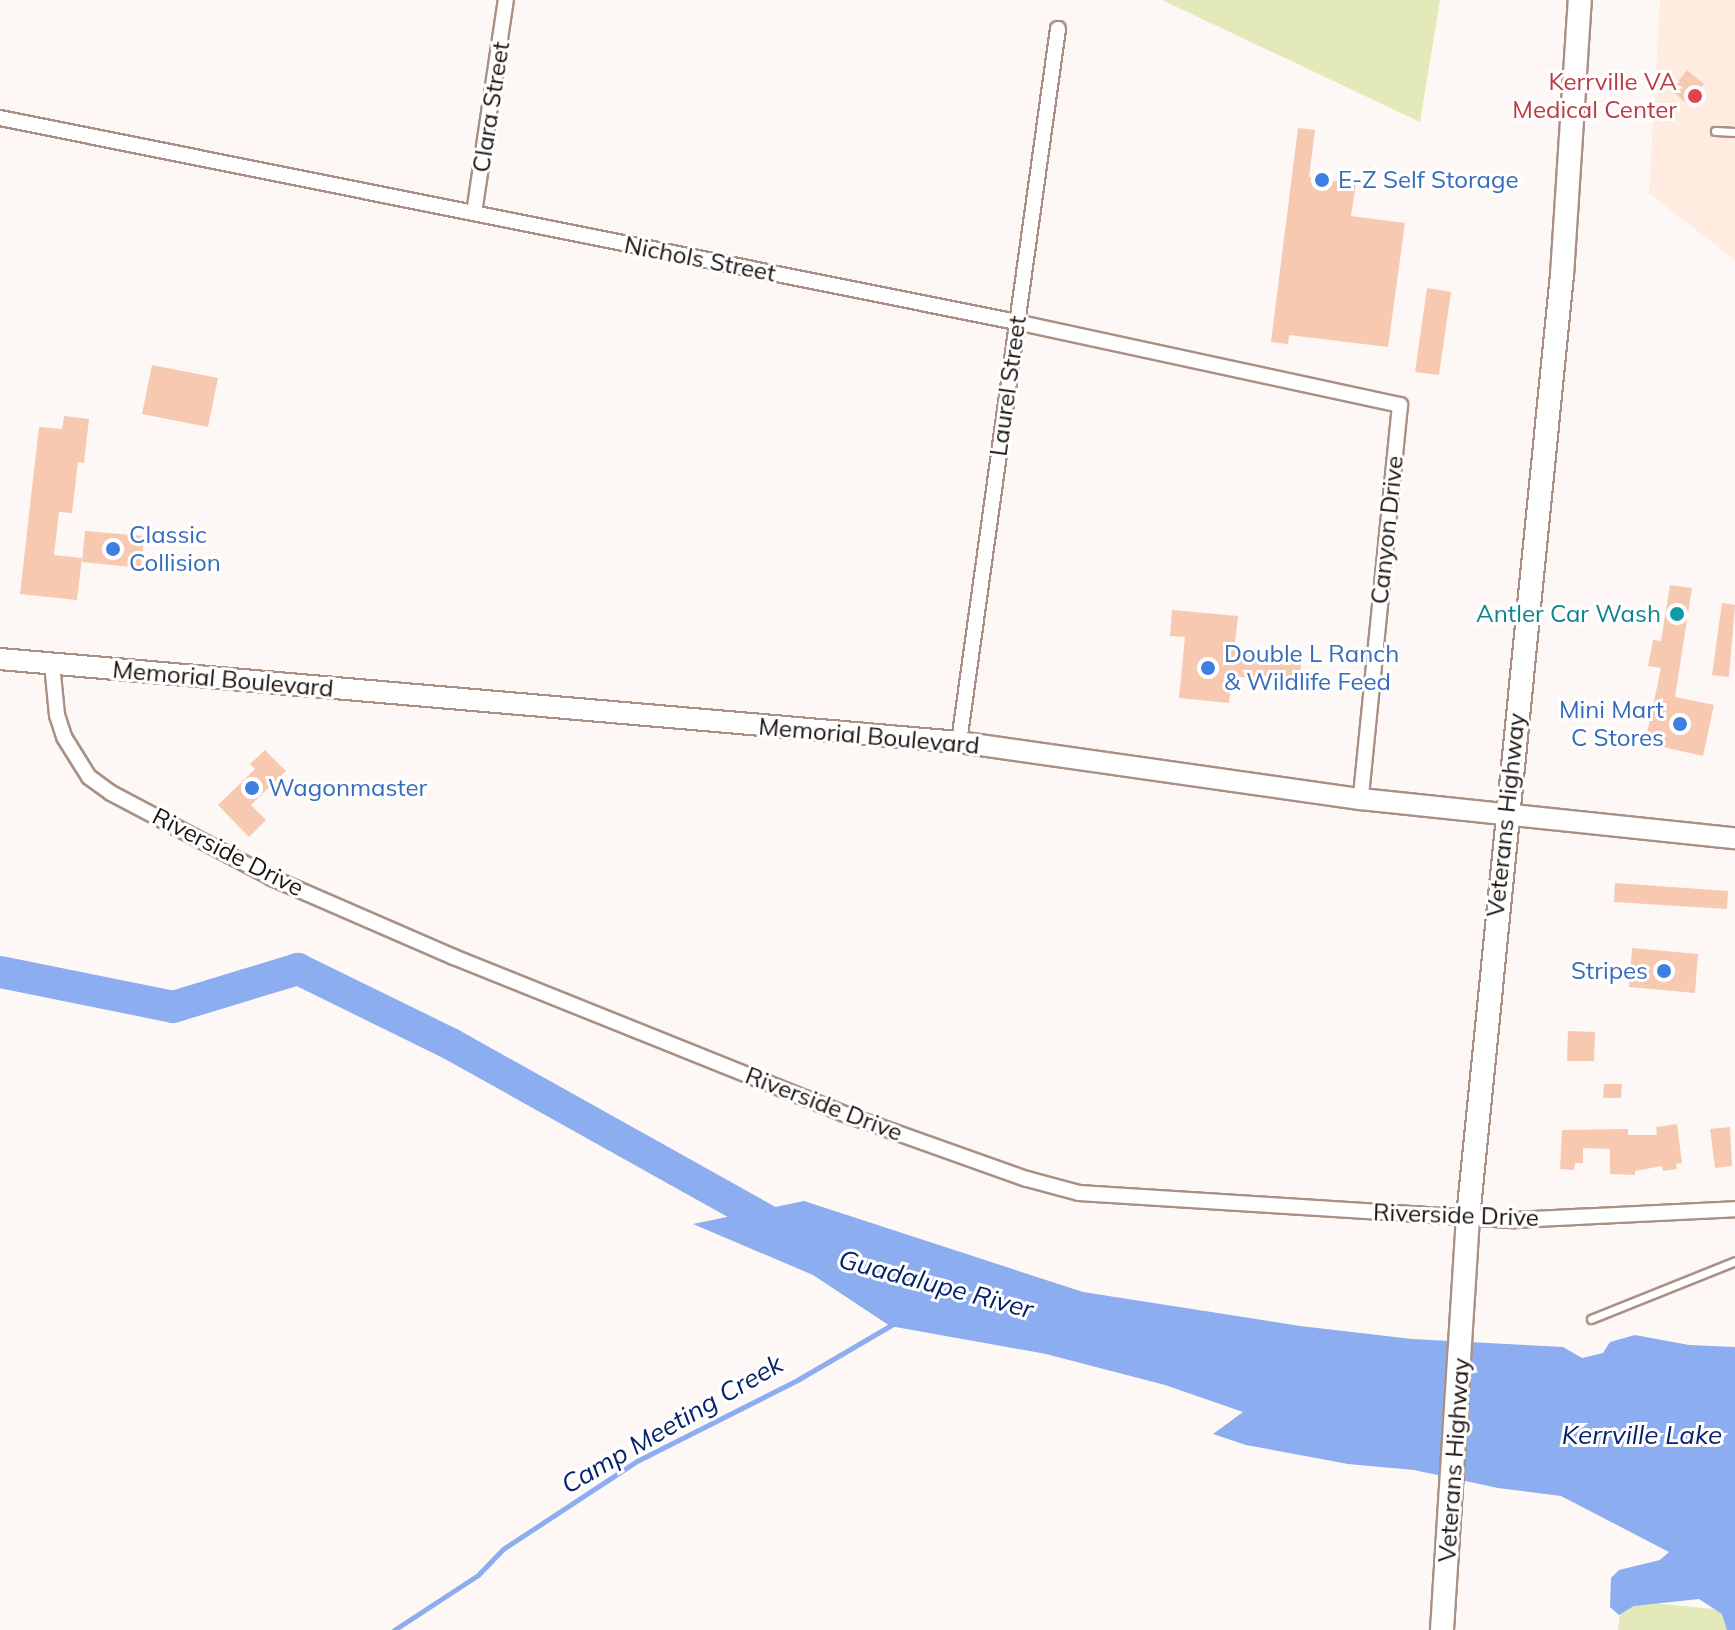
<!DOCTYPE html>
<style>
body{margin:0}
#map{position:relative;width:1735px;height:1630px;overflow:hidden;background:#fdf8f5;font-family:Mulish,sans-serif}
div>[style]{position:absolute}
.built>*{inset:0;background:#ffebe0}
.green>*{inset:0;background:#e3e9b8}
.water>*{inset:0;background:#8cadef}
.stream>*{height:5px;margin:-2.5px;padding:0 2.5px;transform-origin:2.5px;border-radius:2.5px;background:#8cadef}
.river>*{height:32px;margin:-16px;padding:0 16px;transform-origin:16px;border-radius:16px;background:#8cadef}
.building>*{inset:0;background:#f7c9b1}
.roads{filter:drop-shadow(2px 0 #a89184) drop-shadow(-2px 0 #a89184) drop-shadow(0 2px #a89184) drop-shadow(0 -2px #a89184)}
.service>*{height:7px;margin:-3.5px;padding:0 3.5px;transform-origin:3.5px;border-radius:3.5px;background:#fff}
.minor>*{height:14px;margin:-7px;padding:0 7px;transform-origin:7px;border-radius:7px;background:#fff}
.secondary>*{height:20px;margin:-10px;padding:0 10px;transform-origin:10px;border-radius:10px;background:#fff}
.primary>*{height:22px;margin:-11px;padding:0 11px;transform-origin:11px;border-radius:11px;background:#fff}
.dots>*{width:22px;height:22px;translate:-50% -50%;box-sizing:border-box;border:4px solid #fff;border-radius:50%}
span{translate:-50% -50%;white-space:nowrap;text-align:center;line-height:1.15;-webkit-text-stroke:6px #fff;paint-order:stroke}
.health-label{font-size:24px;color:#be3a42}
.right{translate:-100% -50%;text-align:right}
.street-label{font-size:24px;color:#1c140f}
.shop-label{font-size:24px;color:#366cbe}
.left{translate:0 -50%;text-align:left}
.culture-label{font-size:24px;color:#0d838f}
.water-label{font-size:26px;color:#06226d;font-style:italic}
</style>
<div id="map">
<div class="built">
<i style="clip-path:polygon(1660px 0,1735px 0,1735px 260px,1649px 193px)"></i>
</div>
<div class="green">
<i style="clip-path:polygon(1162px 0,1440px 0,1420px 122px,1304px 67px)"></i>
<i style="clip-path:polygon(1642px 1602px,1735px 1611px,1735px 1630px,1618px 1630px,1620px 1614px)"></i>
</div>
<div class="water">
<i style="clip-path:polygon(804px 1201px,1083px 1292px,1300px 1326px,1412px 1339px,1563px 1347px,1582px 1358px,1603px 1353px,1610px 1342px,1635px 1335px,1689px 1345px,1735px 1347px,1735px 1630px,1727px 1630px,1722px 1614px,1699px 1599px,1634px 1606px,1619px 1615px,1610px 1607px,1611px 1578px,1619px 1570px,1660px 1560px,1669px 1552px,1561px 1496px,1498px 1488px,1414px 1470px,1348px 1464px,1246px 1445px,1213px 1434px,1243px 1412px,1165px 1385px,1046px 1354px,890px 1326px,813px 1275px,693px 1224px)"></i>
</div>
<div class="stream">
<i style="left:394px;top:1630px;width:100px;rotate:-33.2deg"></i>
<i style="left:478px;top:1575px;width:36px;rotate:-46deg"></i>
<i style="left:503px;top:1549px;width:160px;rotate:-33.3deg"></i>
<i style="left:637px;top:1461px;width:182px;rotate:-26.8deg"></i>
<i style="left:799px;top:1379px;width:109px;rotate:-30.3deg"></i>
</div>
<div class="river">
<i style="left:0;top:972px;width:177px;rotate:11.4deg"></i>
<i style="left:173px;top:1007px;width:131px;rotate:-16.9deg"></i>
<i style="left:298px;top:969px;width:170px;rotate:26.1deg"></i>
<i style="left:451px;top:1044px;width:387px;rotate:29.2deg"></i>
</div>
<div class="building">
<i style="clip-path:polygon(1687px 70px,1704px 84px,1687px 104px,1671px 90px)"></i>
<i style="clip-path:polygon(1298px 128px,1315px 130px,1309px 177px,1356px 184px,1351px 216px,1405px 223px,1388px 347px,1289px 335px,1288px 344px,1271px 342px)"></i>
<i style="clip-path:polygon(1427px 288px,1451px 292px,1439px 375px,1415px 372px)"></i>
<i style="clip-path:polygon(152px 365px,218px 378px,208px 427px,142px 414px)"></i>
<i style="clip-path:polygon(64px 416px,89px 419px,84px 463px,78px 462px,72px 513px,59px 512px,54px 555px,82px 558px,77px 600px,20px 594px,39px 427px,62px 429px)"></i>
<i style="clip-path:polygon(85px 531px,144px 536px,141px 568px,82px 562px)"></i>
<i style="clip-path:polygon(1670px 585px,1692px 588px,1675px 697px,1714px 705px,1703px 756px,1645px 743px,1661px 668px,1648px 666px,1653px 640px,1661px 641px)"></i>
<i style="clip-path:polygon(1722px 603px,1735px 605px,1729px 677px,1712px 675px)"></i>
<i style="clip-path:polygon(1172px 610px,1238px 616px,1234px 651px,1302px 658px,1299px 683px,1232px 676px,1229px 703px,1179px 698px,1185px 637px,1170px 636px)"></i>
<i style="clip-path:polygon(265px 750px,286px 771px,251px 805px,266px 820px,249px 837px,218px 805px,255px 769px,250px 764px)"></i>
<i style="clip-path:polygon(1615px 883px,1728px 891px,1727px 909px,1614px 902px)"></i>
<i style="clip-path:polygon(1632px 948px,1698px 954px,1695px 993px,1629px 987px)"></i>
<i style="clip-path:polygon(1568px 1031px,1595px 1032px,1594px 1061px,1567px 1061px)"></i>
<i style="clip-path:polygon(1604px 1084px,1622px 1084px,1621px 1098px,1603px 1098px)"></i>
<i style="clip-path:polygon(1677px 1124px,1682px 1163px,1676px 1164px,1677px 1169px,1663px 1171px,1662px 1166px,1635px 1171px,1635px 1175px,1610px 1174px,1610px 1149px,1583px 1148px,1583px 1163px,1575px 1163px,1574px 1170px,1560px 1169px,1562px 1130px,1628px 1129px,1628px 1135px,1657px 1135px,1656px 1127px)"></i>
<i style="clip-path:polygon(1730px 1127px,1732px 1166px,1715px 1168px,1710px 1129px)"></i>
</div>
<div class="roads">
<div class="service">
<i style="left:1715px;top:131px;width:20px;rotate:3deg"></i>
<i style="left:1591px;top:1319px;width:155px;rotate:-21.9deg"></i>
</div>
<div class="minor">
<i style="left:0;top:118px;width:1036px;rotate:11.35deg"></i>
<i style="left:1016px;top:322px;width:393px;rotate:12.2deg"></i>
<i style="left:1400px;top:405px;width:396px;rotate:95.7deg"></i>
<i style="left:474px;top:213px;width:215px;rotate:-81.5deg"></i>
<i style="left:52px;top:664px;width:51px;rotate:84.4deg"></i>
<i style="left:57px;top:715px;width:23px;rotate:72deg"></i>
<i style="left:64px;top:737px;width:47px;rotate:58deg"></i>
<i style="left:89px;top:777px;width:27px;rotate:36deg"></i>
<i style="left:111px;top:793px;width:182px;rotate:27.8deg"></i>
<i style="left:272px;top:878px;width:198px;rotate:23.5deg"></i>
<i style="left:454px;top:957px;width:420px;rotate:21.9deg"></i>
<i style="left:844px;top:1114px;width:194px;rotate:19.6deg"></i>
<i style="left:1027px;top:1179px;width:54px;rotate:15.1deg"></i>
<i style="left:1079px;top:1193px;width:436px;rotate:3.6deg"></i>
<i style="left:1514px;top:1220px;width:221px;rotate:-2.8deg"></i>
<i style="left:959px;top:742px;width:720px;rotate:-82.1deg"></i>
</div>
<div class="secondary">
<i style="left:0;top:659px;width:963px;rotate:4.95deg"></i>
<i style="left:959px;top:742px;width:406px;rotate:8.1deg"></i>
<i style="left:1361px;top:799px;width:376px;rotate:6deg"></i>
</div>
<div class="primary">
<i style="left:1442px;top:1630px;width:413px;rotate:-86.4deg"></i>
<i style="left:1468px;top:1218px;width:948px;rotate:-84.31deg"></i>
<i style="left:1562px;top:275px;width:276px;rotate:-86.3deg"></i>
</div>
</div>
<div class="dots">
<i style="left:1695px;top:96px;background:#e0444e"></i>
<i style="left:1322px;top:180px;background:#3f7fe0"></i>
<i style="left:113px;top:549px;background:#3f7fe0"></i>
<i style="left:1677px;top:614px;background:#0f9aa8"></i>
<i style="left:1208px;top:668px;background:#3f7fe0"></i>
<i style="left:1680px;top:724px;background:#3f7fe0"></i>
<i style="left:252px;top:788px;background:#3f7fe0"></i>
<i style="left:1664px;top:971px;background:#3f7fe0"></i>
</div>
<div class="health-label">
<span class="right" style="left:1677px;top:96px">Kerrville VA<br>Medical Center</span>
</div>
<div class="street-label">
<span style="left:491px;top:107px;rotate:-81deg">Clara Street</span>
<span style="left:700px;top:259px;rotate:11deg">Nichols Street</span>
<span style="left:1008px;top:386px;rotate:-82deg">Laurel Street</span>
<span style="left:1387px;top:530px;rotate:-84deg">Canyon Drive</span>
<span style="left:223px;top:679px;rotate:5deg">Memorial Boulevard</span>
<span style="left:869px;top:736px;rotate:5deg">Memorial Boulevard</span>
<span style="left:1506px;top:815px;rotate:-84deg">Veterans Highway</span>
<span style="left:228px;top:852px;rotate:27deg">Riverside Drive</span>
<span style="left:824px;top:1104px;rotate:21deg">Riverside Drive</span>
<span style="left:1456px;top:1215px;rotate:2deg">Riverside Drive</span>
<span style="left:1454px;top:1460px;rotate:-86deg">Veterans Highway</span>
</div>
<div class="shop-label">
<span class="left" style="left:1338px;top:180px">E-Z Self Storage</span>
<span class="left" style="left:129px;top:549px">Classic<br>Collision</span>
<span class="left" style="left:1224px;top:668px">Double L Ranch<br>&amp; Wildlife Feed</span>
<span class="right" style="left:1664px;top:724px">Mini Mart<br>C Stores</span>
<span class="left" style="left:268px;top:788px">Wagonmaster</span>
<span class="right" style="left:1648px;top:971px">Stripes</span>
</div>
<div class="culture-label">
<span class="right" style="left:1661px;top:614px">Antler Car Wash</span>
</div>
<div class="water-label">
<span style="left:936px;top:1284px;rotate:15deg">Guadalupe River</span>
<span style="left:672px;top:1424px;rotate:-30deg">Camp Meeting Creek</span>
<span style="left:1642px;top:1435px">Kerrville Lake</span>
</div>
</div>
